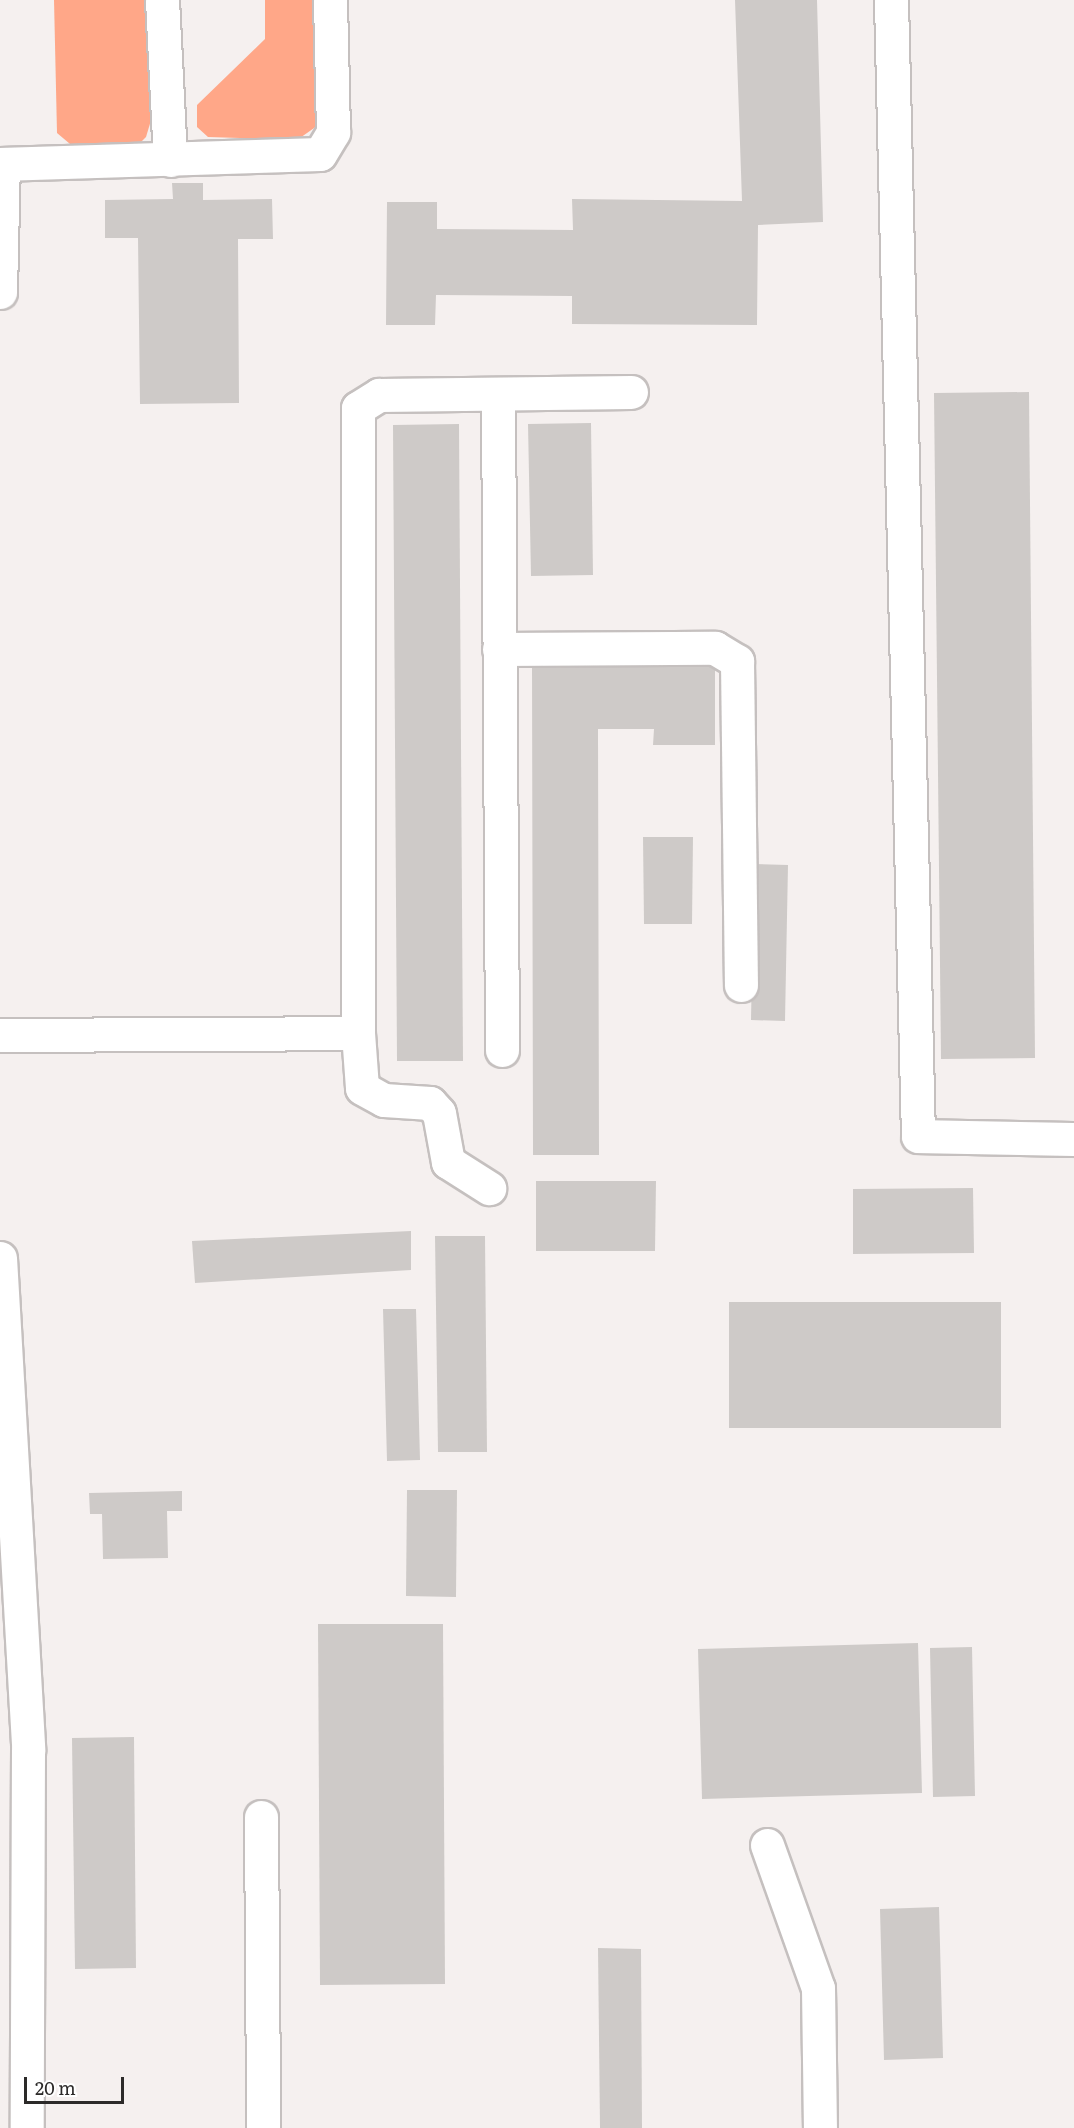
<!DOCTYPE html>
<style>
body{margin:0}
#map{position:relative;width:1074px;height:2128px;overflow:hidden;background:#f5f0ef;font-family:Literata,serif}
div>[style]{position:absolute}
.green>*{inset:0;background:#ffa788}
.building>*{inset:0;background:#cecac8}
.roads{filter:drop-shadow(2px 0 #c5c0bf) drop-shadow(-2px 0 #c5c0bf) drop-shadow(0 2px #c5c0bf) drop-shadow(0 -2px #c5c0bf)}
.minor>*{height:33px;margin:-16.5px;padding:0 16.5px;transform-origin:16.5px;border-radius:16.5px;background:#fff}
span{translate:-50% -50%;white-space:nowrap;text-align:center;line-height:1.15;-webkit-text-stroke:4.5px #fff;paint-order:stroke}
.scale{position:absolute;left:24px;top:2077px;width:100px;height:27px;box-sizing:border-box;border:3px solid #2c2a29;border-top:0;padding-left:8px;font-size:18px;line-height:21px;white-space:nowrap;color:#2c2a29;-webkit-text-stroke:4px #fff;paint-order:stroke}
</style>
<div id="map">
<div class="green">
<i style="clip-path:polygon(54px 0,150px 0,152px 117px,146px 137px,135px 148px,76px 149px,57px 133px)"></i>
<i style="clip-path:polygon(265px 0,321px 0,317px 126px,297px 140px,208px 137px,197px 127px,197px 105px,265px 39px)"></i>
</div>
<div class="building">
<i style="clip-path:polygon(735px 0,817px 0,823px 222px,758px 225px,757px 325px,572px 324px,572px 296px,436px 295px,435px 325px,386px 325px,387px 202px,437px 202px,437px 229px,573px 230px,572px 199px,742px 201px)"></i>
<i style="clip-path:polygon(172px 183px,203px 183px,203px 200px,272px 199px,273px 239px,238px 239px,239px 403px,140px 404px,138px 238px,105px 238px,105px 200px,173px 199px)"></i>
<i style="clip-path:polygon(1029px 392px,1035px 1058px,941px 1059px,934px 393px)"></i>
<i style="clip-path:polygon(591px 423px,593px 575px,531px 576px,528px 424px)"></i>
<i style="clip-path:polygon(459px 424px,463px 1061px,397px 1061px,393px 425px)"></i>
<i style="clip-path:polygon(532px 662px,715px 662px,715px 745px,653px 745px,654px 729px,598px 729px,599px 1155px,533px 1155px)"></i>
<i style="clip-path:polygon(643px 837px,693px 837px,692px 924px,644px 924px)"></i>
<i style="clip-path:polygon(754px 864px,788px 865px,785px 1021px,751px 1020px)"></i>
<i style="clip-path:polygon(536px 1181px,656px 1181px,655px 1251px,536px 1251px)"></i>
<i style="clip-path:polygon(973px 1188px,974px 1253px,853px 1254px,853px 1189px)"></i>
<i style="clip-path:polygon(411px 1231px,411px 1270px,195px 1283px,192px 1241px)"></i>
<i style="clip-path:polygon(435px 1236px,485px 1236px,487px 1452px,438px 1452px)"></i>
<i style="clip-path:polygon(729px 1302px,1001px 1302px,1001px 1428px,729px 1428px)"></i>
<i style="clip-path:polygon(383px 1309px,416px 1309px,420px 1460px,387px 1461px)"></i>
<i style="clip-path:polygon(407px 1490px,457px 1490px,456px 1597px,406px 1596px)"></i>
<i style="clip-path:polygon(182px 1491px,182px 1511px,167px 1511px,168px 1558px,103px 1559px,102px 1514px,90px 1514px,89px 1493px)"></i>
<i style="clip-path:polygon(318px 1624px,443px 1624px,445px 1984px,320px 1985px)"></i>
<i style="clip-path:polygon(918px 1643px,922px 1793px,702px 1799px,698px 1649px)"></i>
<i style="clip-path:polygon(972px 1647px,975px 1796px,933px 1797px,930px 1648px)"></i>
<i style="clip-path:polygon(134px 1737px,136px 1968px,75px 1969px,72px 1738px)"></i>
<i style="clip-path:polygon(939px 1907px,943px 2058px,884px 2060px,880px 1909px)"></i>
<i style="clip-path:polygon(598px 1948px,641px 1949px,642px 2128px,600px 2128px)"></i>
</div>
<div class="roads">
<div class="minor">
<i style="left:162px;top:0;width:160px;rotate:87.1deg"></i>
<i style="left:891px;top:0;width:1136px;rotate:88.64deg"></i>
<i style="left:918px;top:1136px;width:156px;rotate:1.1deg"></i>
<i style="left:0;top:164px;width:320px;rotate:-1.8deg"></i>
<i style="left:320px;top:154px;width:26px;rotate:-59deg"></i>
<i style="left:333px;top:132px;width:132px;rotate:-91.3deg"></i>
<i style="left:0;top:292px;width:128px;rotate:-88.7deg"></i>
<i style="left:498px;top:394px;width:656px;rotate:89.65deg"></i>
<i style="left:499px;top:649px;width:216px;rotate:-0.3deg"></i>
<i style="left:715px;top:648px;width:26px;rotate:31deg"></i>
<i style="left:737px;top:661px;width:324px;rotate:89.3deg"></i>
<i style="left:358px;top:1033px;width:55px;rotate:85.8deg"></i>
<i style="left:362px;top:1088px;width:25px;rotate:29deg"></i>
<i style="left:384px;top:1100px;width:46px;rotate:3.7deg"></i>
<i style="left:430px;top:1103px;width:13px;rotate:48deg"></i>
<i style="left:439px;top:1113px;width:50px;rotate:79.6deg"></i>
<i style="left:448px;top:1162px;width:49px;rotate:32.4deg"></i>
<i style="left:0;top:1035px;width:358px;rotate:-0.3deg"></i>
<i style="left:358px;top:1033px;width:625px;rotate:-90deg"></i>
<i style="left:358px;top:408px;width:25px;rotate:-32deg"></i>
<i style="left:379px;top:395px;width:252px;rotate:-0.7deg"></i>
<i style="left:0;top:1258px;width:493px;rotate:86.7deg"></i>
<i style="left:28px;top:1750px;width:378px;rotate:90.2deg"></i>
<i style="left:261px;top:1817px;width:311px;rotate:89.6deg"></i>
<i style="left:767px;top:1845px;width:152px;rotate:70.4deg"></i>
<i style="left:818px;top:1988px;width:140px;rotate:89.2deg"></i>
</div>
</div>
<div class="scale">20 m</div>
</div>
